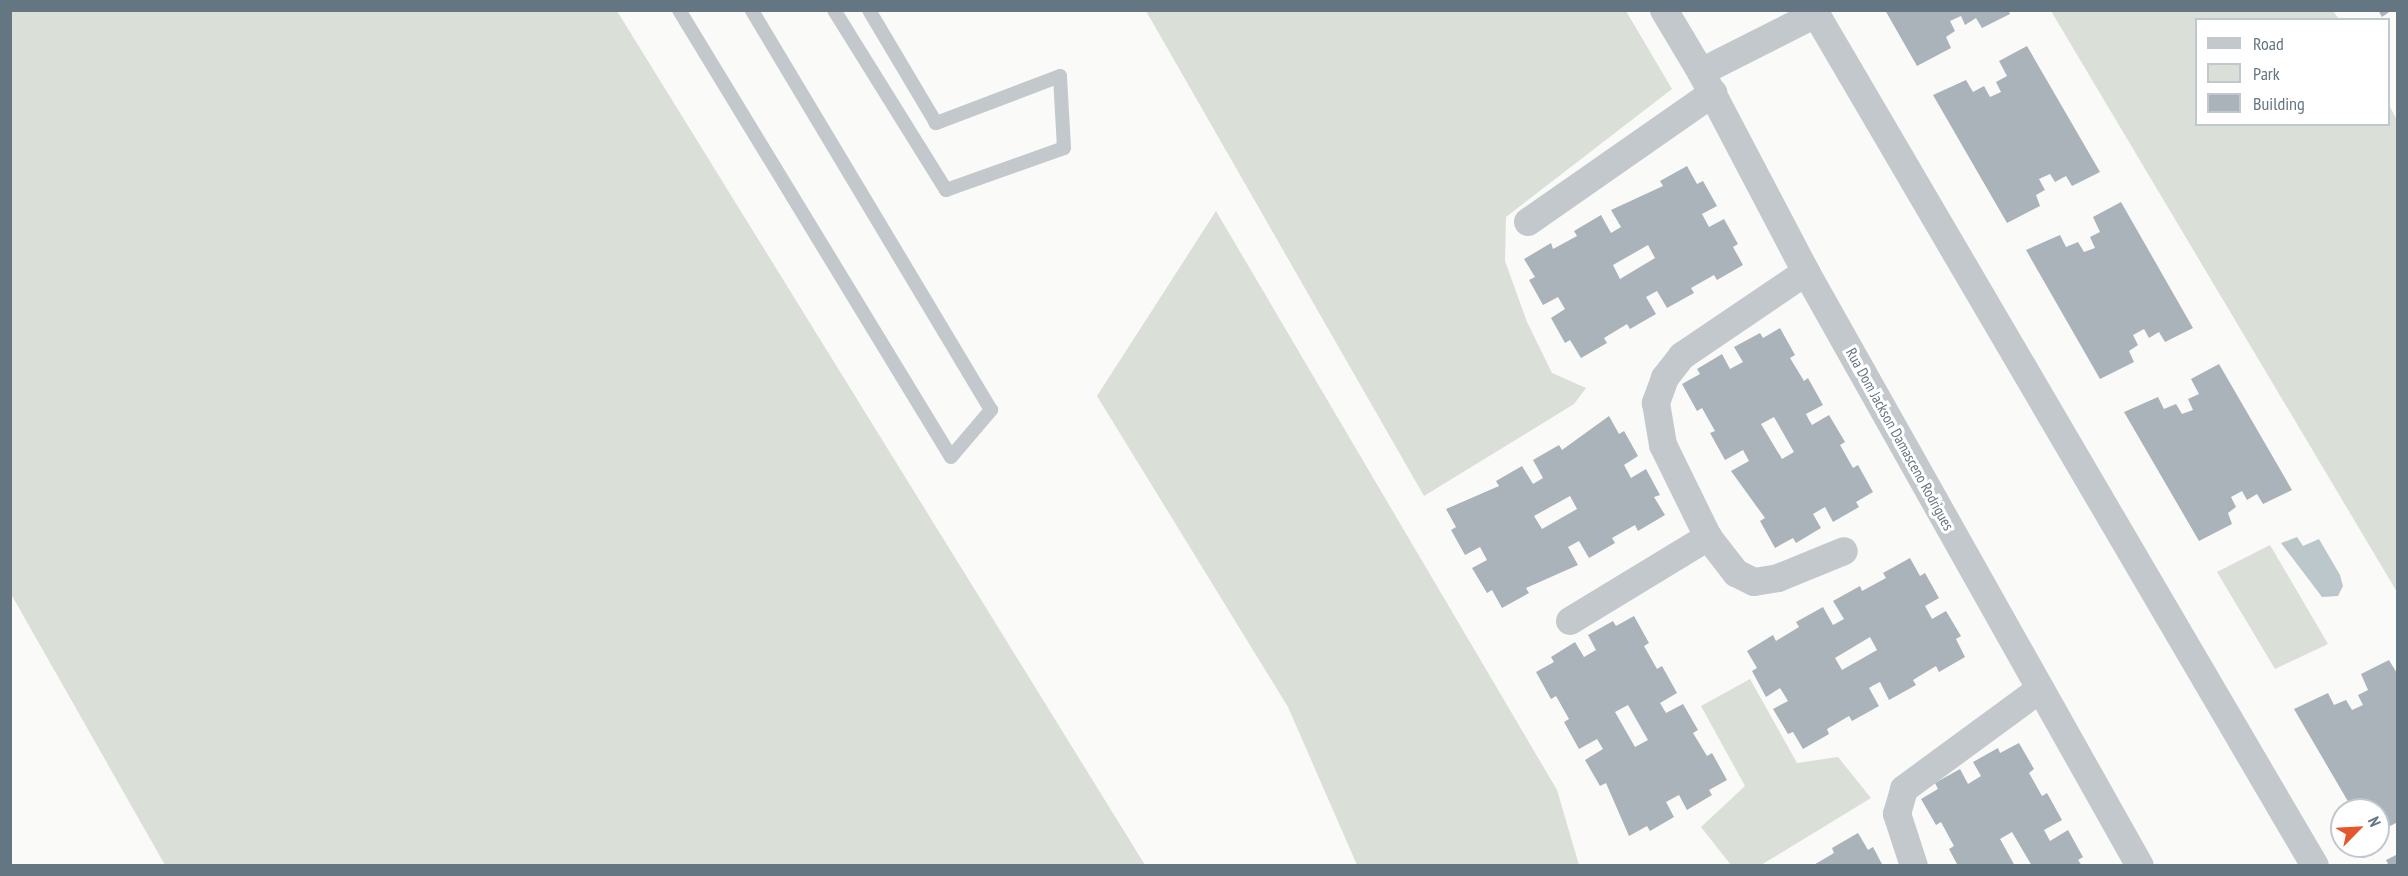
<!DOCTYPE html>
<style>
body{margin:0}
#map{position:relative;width:2408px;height:876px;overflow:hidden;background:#fafaf8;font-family:"PT Sans Narrow",sans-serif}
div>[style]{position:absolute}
.green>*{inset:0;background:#dadfd7}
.water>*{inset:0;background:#bbc7cb}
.building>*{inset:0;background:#aab3b9}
.lane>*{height:14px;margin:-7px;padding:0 7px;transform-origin:7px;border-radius:7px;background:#c3c8cc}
.street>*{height:28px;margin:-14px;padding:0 14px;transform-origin:14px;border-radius:14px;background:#c3c8cc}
span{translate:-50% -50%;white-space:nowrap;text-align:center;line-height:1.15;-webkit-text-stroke:6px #fff;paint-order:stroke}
.street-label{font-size:15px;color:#657683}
.frame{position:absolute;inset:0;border:12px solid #657683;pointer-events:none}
.legend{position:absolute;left:2195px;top:18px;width:195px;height:108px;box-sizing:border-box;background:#fff;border:2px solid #c1c8cd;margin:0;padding:8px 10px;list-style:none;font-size:18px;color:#657683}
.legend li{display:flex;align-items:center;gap:12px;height:30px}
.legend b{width:30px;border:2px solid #c1c8cd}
.north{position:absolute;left:2330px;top:798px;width:60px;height:60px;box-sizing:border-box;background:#fff;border:2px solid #c1c8cd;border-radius:50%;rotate:66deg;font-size:16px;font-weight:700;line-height:24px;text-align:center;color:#657683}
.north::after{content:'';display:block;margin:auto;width:21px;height:27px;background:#e4572e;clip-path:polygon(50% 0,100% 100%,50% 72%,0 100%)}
</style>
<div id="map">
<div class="green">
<i style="clip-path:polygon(10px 11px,617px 11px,1145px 865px,165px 865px,11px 594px)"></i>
<i style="clip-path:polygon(1146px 11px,1626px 11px,1672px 89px,1506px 217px,1505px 261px,1527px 322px,1552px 373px,1586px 388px,1574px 404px,1424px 496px)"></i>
<i style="clip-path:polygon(2051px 11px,2333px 11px,2339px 19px,2196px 20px,2196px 124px,2388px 124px,2389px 105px,2397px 120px,2397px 592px)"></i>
<i style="clip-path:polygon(1216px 211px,1557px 790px,1579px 865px,1357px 865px,1288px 707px,1097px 396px)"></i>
<i style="clip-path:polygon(2270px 545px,2328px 644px,2275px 669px,2217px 572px)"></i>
<i style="clip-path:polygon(1750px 679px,1797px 763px,1838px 757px,1871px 798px,1761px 865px,1731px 865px,1701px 827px,1745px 786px,1701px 706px)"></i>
</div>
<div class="water">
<i style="clip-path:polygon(2297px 537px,2303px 546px,2319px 539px,2340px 575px,2343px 586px,2338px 596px,2322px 597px,2281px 543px)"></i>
</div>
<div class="building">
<i style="clip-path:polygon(1885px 10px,2008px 10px,2010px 14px,1982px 28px,1976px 18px,1965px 25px,1961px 16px,1950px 21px,1955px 31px,1946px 37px,1951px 48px,1917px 66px)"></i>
<i style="clip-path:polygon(2378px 10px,2392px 10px,2382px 17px)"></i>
<i style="clip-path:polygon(2027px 46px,2100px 172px,2072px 186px,2066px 176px,2055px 182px,2050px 174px,2039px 179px,2045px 190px,2036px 195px,2040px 206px,2007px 223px,1933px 95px,1966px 80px,1973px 92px,1984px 86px,1990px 97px,2001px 92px,1996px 82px,2007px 76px,1999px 61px)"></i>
<i style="clip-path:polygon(evenodd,1687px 166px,1697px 184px,1703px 181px,1717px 206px,1702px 214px,1709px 227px,1724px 219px,1738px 244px,1733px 247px,1743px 265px,1717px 280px,1714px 275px,1691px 288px,1694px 293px,1667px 308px,1657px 291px,1646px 297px,1656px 314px,1630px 329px,1627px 324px,1604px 338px,1607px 343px,1581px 358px,1570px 340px,1565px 343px,1551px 318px,1565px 309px,1558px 297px,1543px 305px,1529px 280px,1535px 277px,1524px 259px,1551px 243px,1553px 249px,1577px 236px,1574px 231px,1601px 215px,1611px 233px,1621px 227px,1611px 210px,1663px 186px,1660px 181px,1687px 166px,1648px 245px,1655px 258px,1620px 279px,1613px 265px,1648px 245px)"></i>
<i style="clip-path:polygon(2121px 202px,2193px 328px,2165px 342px,2159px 332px,2149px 338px,2144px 329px,2133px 335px,2138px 345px,2129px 351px,2134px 362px,2100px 379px,2026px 250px,2060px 235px,2066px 247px,2078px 242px,2084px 252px,2095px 248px,2090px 237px,2100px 232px,2093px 217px)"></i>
<i style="clip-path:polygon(evenodd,1780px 328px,1795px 355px,1790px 358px,1804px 381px,1808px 378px,1823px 405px,1806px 414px,1809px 420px,1812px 425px,1829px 415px,1845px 442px,1840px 445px,1853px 468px,1858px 465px,1873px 492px,1856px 502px,1859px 507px,1833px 522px,1825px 507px,1813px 514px,1821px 528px,1796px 543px,1793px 538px,1775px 548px,1760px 521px,1765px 518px,1731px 471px,1749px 461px,1743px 450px,1725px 460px,1710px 433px,1715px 431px,1702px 408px,1697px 411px,1682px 384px,1700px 374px,1697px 369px,1722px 354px,1730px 369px,1743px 362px,1734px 347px,1760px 333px,1763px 338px,1780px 328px,1774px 417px,1794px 452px,1782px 459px,1761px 424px,1774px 417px)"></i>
<i style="clip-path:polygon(2219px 364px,2292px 490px,2263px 504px,2257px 494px,2247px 500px,2242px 491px,2231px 497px,2236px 507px,2228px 513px,2232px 524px,2199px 541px,2124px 412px,2158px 397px,2164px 409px,2176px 404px,2182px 414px,2193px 410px,2188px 399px,2199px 394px,2191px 379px)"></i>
<i style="clip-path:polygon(evenodd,1609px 416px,1619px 434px,1624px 431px,1638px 456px,1624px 465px,1631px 478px,1646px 469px,1660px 495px,1654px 497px,1665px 515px,1638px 531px,1635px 525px,1612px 538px,1615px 543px,1589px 558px,1579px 541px,1568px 547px,1578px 565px,1526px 588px,1529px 593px,1502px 608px,1492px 590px,1487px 593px,1472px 568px,1487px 560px,1480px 547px,1465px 555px,1451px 530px,1456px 527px,1446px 509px,1499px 486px,1496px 481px,1522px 466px,1533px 484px,1543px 478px,1533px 460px,1559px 445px,1562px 450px,1609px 416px,1570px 496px,1577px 509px,1542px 529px,1534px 516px,1570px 496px)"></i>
<i style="clip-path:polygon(evenodd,1910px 558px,1920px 576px,1925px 573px,1939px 598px,1925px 606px,1932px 619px,1946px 611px,1961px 636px,1956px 639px,1965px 657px,1939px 672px,1936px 666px,1913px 680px,1916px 685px,1889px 700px,1880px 682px,1874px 685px,1869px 688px,1879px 706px,1852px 721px,1849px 716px,1827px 729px,1829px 734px,1803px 749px,1793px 732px,1788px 734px,1773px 709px,1788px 701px,1780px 688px,1766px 697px,1752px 671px,1757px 668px,1747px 651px,1773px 635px,1776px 641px,1799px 627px,1796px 622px,1823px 607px,1833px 625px,1844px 619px,1833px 601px,1860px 586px,1862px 591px,1886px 578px,1883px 573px,1910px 558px,1870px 637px,1877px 650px,1842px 670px,1835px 658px,1870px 637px)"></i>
<i style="clip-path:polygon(evenodd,1634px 616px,1649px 643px,1644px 646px,1657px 669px,1662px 666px,1677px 693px,1660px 703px,1666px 713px,1683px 704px,1698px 730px,1693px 733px,1707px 756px,1712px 753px,1727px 780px,1709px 790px,1712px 795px,1687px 810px,1679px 795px,1666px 802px,1674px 817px,1650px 831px,1647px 826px,1629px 836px,1606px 783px,1600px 786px,1585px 760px,1603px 749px,1597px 739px,1579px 749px,1564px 722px,1569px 719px,1556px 696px,1551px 699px,1536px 672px,1554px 662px,1551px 657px,1575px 642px,1584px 657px,1596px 650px,1588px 635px,1613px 621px,1616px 626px,1634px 616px,1628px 705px,1648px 740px,1635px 747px,1615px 712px,1628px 705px)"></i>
<i style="clip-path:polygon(2389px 660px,2398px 675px,2398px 822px,2378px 832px,2378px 810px,2353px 810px,2294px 709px,2328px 693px,2334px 705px,2346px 700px,2352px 710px,2363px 705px,2358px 695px,2368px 690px,2361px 674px)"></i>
<i style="clip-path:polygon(2019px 743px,2034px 769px,2029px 773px,2042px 796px,2047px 793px,2062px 820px,2044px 830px,2050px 841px,2068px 830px,2083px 857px,2078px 860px,2082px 866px,2032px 866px,2012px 832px,2000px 839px,2015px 866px,1958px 866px,1949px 849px,1954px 846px,1941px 822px,1936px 825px,1921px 799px,1938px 789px,1935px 783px,1960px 769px,1968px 784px,1981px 776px,1973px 762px,1998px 748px,2000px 753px)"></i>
<i style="clip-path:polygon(1858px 833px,1868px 850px,1873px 847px,1883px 866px,1812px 866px,1834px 853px,1832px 848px)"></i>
<i style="clip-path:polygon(2398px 854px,2398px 866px,2389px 866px,2386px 860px)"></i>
</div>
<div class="lane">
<i style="left:679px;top:10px;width:523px;rotate:58.68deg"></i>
<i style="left:951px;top:457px;width:62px;rotate:-49.6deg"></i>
<i style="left:991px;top:410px;width:466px;rotate:-120.9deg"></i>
<i style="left:834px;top:10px;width:212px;rotate:58.1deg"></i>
<i style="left:946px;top:190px;width:125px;rotate:-19.6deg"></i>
<i style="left:1064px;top:148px;width:72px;rotate:-93.2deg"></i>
<i style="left:1060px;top:76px;width:133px;rotate:159.2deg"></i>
<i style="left:936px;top:123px;width:131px;rotate:-120.7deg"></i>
</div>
<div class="street">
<i style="left:1664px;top:10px;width:72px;rotate:59.2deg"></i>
<i style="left:1701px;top:72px;width:226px;rotate:62.3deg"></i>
<i style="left:1806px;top:272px;width:681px;rotate:60.65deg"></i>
<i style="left:1701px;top:72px;width:129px;rotate:-26.8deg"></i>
<i style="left:1816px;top:14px;width:987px;rotate:59.64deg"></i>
<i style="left:1528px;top:222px;width:226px;rotate:-34.9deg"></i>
<i style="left:1806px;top:272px;width:150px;rotate:145.9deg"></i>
<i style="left:1682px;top:356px;width:28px;rotate:128deg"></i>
<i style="left:1665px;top:378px;width:27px;rotate:110deg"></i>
<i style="left:1656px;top:403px;width:43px;rotate:80.5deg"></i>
<i style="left:1663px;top:445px;width:102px;rotate:63.9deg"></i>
<i style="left:1708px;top:537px;width:46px;rotate:52.1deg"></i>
<i style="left:1736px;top:573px;width:20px;rotate:27deg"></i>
<i style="left:1754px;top:582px;width:24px;rotate:-9deg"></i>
<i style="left:1778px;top:578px;width:71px;rotate:-22.2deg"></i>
<i style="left:1570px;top:621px;width:162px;rotate:-31.3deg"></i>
<i style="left:1914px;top:866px;width:55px;rotate:-108.1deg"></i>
<i style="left:1897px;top:814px;width:26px;rotate:-74deg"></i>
<i style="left:1904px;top:789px;width:169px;rotate:-36.3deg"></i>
</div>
<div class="street-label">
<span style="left:1900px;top:439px;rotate:61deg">Rua Dom Jackson Damasceno Rodrigues</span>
</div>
<div class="frame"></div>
<ul class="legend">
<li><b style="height:8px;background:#c3c8cc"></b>Road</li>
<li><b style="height:16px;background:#dadfd7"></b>Park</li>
<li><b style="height:16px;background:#aab3b9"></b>Building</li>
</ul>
<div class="north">N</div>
</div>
